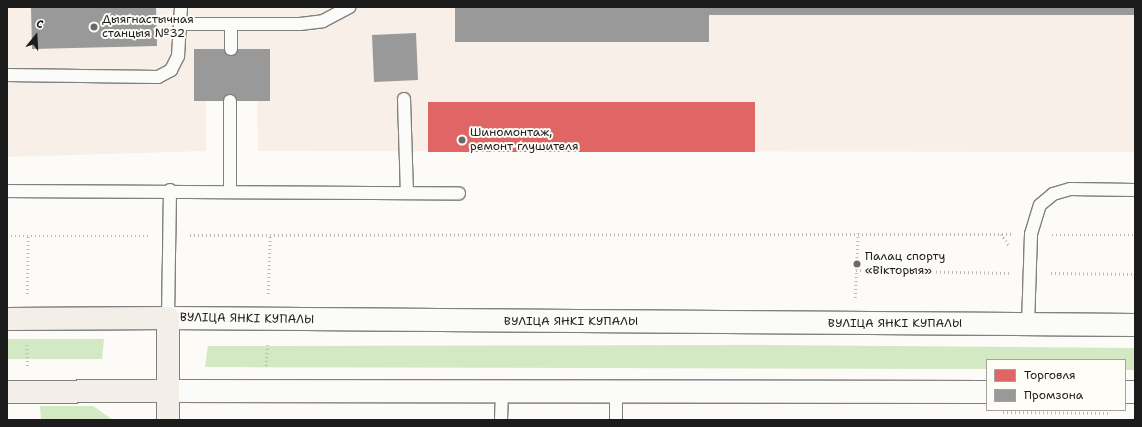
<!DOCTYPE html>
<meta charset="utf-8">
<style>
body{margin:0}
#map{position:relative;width:1142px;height:427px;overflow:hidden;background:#fcfbf8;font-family:"Shantell Sans",sans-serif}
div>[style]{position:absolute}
.built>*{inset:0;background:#f8efe8}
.green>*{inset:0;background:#d2e9c3}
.shops>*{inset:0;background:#e06666}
.industry>*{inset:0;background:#999}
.path>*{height:2.5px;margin-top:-1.25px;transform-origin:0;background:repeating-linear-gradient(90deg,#bbbab8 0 1px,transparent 0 4px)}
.roads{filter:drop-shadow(1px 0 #81807f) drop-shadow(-1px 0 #81807f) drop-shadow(0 1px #81807f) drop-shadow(0 -1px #81807f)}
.service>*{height:12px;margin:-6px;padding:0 6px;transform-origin:6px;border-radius:6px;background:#fbfbf9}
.secondary>*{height:22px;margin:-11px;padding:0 11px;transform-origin:11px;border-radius:11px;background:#fbfbf9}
.primary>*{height:22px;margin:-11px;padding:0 11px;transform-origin:11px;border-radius:11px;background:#f3eee8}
.dots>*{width:11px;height:11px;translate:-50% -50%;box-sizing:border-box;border:2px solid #fdfcf7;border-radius:50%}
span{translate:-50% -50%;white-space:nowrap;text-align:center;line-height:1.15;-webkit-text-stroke:4px #fdfcf7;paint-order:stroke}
.poi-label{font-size:12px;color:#1c1c1c}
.left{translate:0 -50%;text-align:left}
.street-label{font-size:12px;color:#1c1c1c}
.frame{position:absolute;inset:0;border:8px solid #1c1c1c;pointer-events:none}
.legend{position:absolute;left:986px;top:359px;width:140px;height:52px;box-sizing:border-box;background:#fdfcf7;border:1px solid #a3a29f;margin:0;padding:5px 7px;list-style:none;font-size:12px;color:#1c1c1c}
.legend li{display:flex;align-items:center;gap:8px;height:20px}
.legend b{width:20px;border:1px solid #a3a29f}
.north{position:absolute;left:16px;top:16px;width:40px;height:40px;-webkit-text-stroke:3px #fdfcf7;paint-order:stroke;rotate:18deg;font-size:11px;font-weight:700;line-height:16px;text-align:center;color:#1c1c1c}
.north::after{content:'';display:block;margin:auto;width:14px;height:18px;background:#1c1c1c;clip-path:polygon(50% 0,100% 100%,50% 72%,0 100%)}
</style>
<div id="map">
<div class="built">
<i style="clip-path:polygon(7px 7px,1135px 7px,1135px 152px,258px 151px,257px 101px,206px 101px,206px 151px,7px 157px)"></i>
</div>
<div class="green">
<i style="clip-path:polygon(7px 339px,104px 339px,102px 359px,7px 359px)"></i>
<i style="clip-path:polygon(753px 345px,1135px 348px,1135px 370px,1125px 370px,1125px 360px,987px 360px,987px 369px,205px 367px,208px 346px)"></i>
<i style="clip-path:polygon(40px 406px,93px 406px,113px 420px,41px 420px)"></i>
</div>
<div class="shops">
<i style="clip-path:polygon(428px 102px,755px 102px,755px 152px,428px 152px)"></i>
</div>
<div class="industry">
<i style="clip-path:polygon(31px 7px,156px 7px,157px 46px,32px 49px)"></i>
<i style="clip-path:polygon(455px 7px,1135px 7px,1135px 15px,709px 15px,709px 42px,455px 42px)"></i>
<i style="clip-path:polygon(416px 33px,418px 80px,374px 82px,372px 35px)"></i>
<i style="clip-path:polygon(194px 49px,270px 49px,270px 101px,194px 101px)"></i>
</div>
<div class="path">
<i style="left:1001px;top:234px;width:14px;rotate:54deg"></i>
<i style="left:190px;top:235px;width:821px;rotate:-0.07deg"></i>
<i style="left:1052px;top:235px;width:83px"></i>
<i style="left:7px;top:236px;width:142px"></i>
<i style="left:856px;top:270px;width:154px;rotate:1.1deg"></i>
<i style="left:1051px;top:273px;width:84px;rotate:0.7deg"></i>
<i style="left:27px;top:294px;width:58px;rotate:-89deg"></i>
<i style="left:268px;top:294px;width:60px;rotate:-88.1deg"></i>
<i style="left:855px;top:298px;width:65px;rotate:-87.4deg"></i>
<i style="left:27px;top:345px;width:23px;rotate:88deg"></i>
<i style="left:266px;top:366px;width:21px;rotate:-87deg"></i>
<i style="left:1003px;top:412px;width:107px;rotate:0.5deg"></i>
</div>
<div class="roads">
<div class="service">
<i style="left:181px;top:24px;width:119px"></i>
<i style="left:300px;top:24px;width:23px;rotate:-7deg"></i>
<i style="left:323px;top:21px;width:30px;rotate:-28deg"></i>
<i style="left:231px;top:49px;width:24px;rotate:-90deg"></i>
<i style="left:7px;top:75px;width:151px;rotate:0.8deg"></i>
<i style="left:158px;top:77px;width:15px;rotate:-28deg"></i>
<i style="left:171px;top:70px;width:16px;rotate:-63deg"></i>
<i style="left:178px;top:56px;width:49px;rotate:-86.5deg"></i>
<i style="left:404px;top:99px;width:93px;rotate:88.2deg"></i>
<i style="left:230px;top:101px;width:89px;rotate:90deg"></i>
<i style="left:7px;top:191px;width:452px;rotate:0.3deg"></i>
<i style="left:168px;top:318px;width:128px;rotate:-89.1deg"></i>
<i style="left:1028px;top:325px;width:91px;rotate:-88.1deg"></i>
<i style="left:1031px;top:234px;width:30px;rotate:-73deg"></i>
<i style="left:1040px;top:205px;width:17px;rotate:-40deg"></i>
<i style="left:1053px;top:194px;width:18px;rotate:-16deg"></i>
<i style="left:1070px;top:189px;width:65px;rotate:0.9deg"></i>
<i style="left:616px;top:391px;width:29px;rotate:90deg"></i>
<i style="left:501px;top:420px;width:29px;rotate:-88deg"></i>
</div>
<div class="secondary">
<i style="left:168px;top:318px;width:967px;rotate:0.41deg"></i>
<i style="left:167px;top:391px;width:820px;rotate:0.07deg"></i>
<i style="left:1125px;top:392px;width:10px"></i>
</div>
<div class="primary">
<i style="left:7px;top:319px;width:161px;rotate:-0.4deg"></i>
<i style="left:168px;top:318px;width:102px;rotate:90deg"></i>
<i style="left:7px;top:392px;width:160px;rotate:-0.4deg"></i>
</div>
</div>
<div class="dots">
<i style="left:94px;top:27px;background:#6a6a69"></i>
<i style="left:462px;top:140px;background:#6a6a69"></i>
<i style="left:857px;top:264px;background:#6a6a69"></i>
</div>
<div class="poi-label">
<span class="left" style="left:102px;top:27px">Дыягнастычная<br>станцыя №32</span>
<span class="left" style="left:470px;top:140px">Шиномонтаж,<br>ремонт глушителя</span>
<span class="left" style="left:865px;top:264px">Палац спорту<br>«Вікторыя»</span>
</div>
<div class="street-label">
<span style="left:247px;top:319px;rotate:1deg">ВУЛІЦА ЯНКІ КУПАЛЫ</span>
<span style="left:571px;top:322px">ВУЛІЦА ЯНКІ КУПАЛЫ</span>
<span style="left:895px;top:324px">ВУЛІЦА ЯНКІ КУПАЛЫ</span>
</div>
<div class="frame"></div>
<ul class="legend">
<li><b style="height:11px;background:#e06666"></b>Торговля</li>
<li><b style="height:11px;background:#999"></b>Промзона</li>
</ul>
<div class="north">С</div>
</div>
